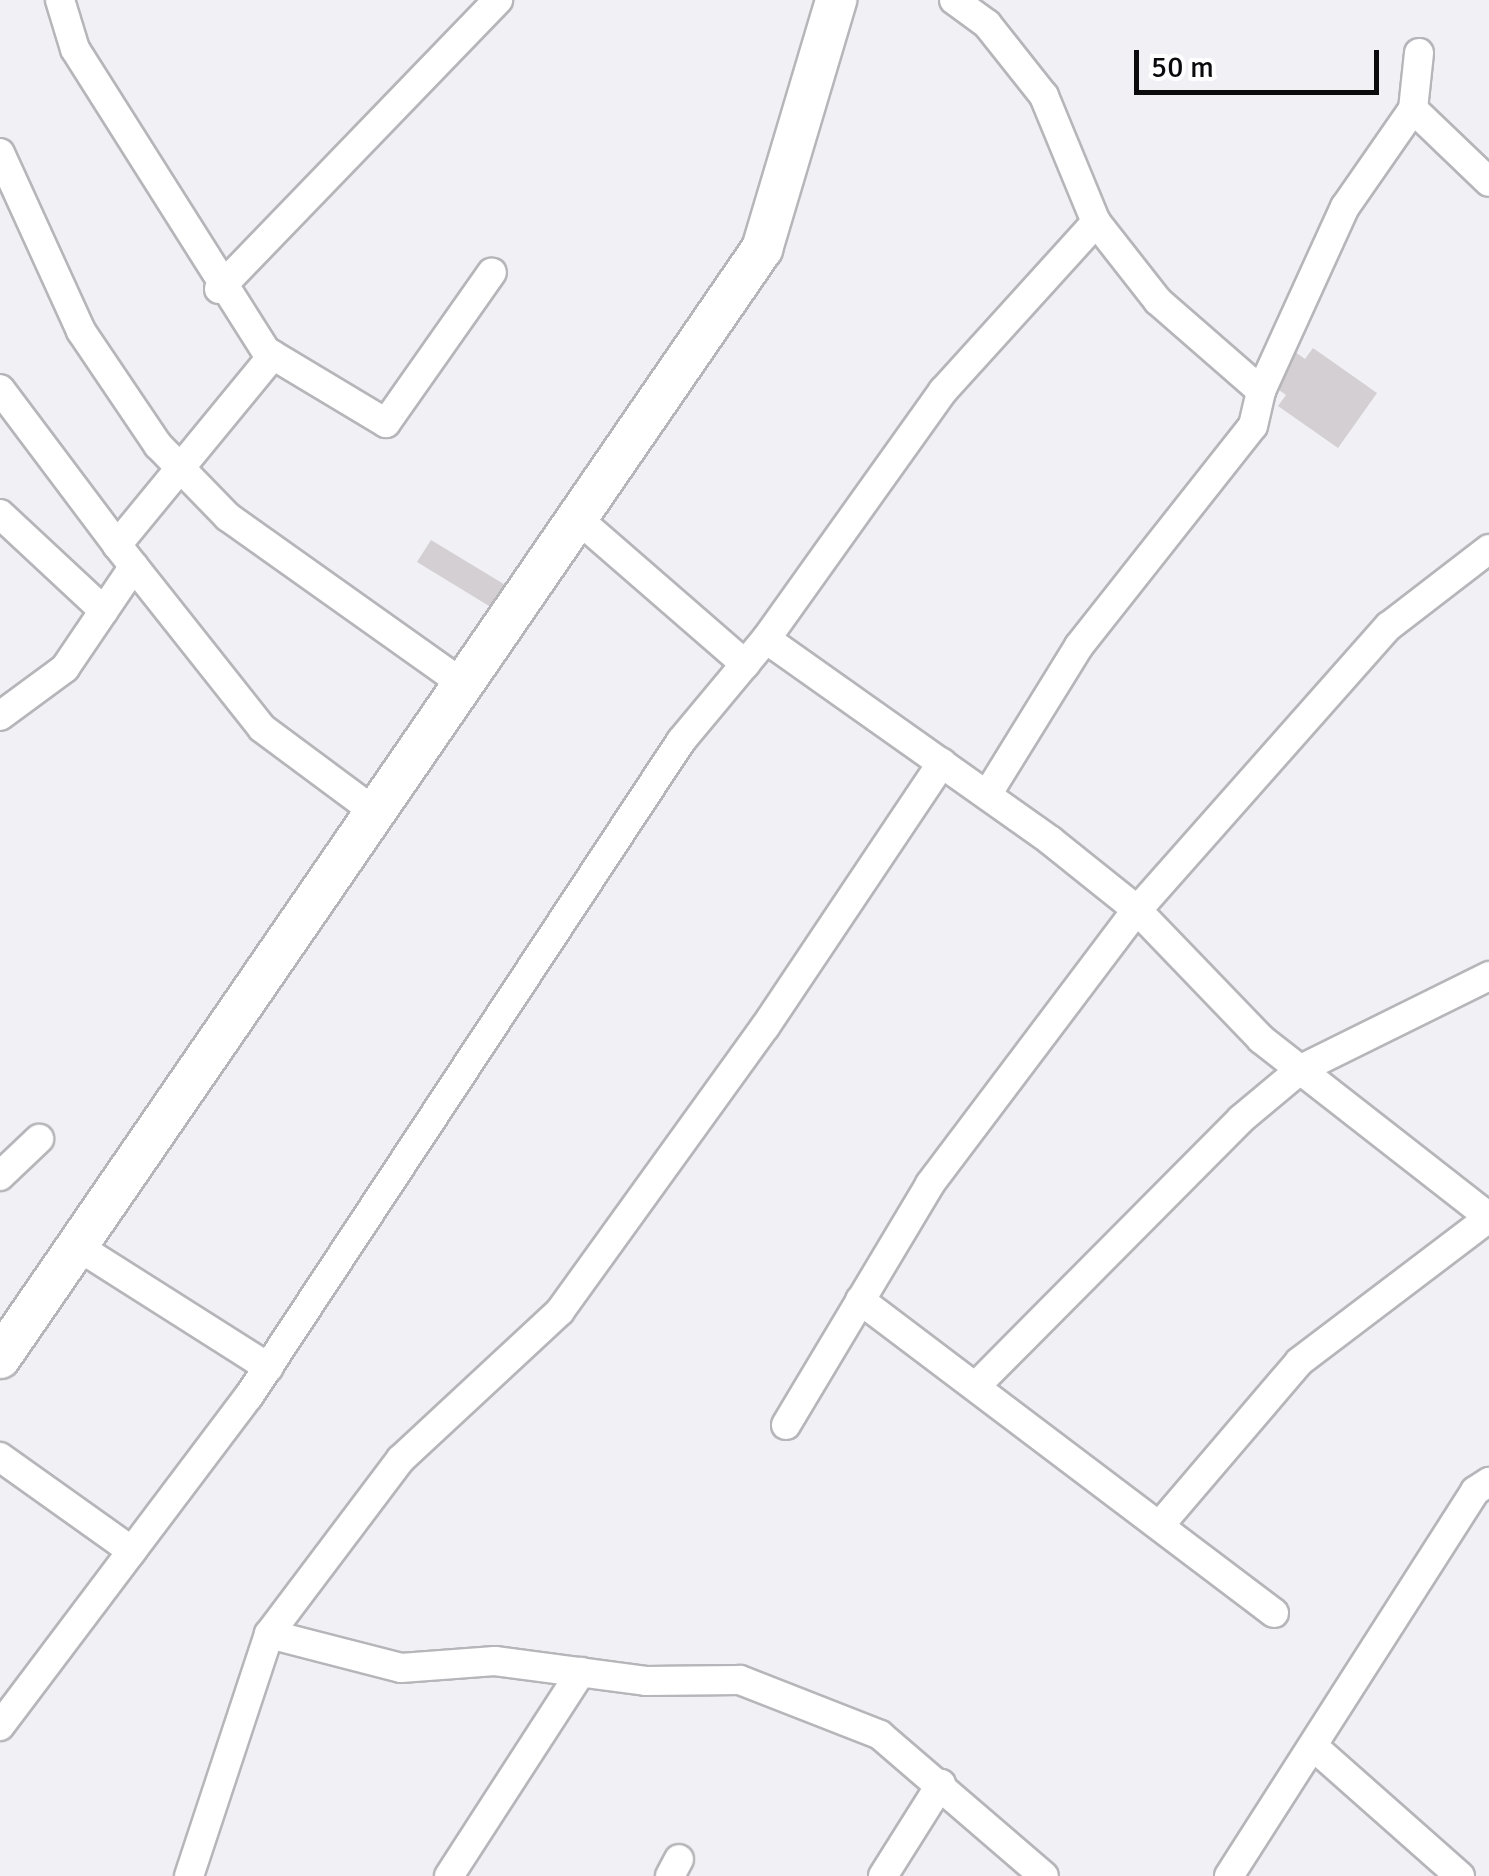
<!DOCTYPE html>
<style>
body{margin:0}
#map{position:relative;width:1489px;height:1876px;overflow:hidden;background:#f0f0f5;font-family:Signika,sans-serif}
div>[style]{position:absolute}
.building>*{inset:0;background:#d4cfd2}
.roads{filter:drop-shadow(2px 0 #b6b6ba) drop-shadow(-2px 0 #b6b6ba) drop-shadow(0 2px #b6b6ba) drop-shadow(0 -2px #b6b6ba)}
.street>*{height:28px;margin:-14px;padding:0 14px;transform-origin:14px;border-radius:14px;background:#fff}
.secondary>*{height:40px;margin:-20px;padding:0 20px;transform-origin:20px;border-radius:20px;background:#fff}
span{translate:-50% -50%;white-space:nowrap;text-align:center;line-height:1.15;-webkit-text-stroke:8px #fff;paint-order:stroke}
.scale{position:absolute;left:1134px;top:50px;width:245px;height:45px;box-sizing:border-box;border:5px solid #0b0b0d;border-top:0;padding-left:12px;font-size:30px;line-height:35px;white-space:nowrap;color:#0b0b0d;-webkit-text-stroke:8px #fff;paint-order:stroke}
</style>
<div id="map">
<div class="building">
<i style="clip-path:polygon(1277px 339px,1305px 359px,1313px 348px,1377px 393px,1338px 448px,1278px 406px,1286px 395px,1254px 372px)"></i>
<i style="clip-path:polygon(431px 540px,507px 586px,494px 609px,417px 562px)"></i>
</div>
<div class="roads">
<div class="street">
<i style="left:60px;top:0;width:51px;rotate:73deg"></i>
<i style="left:75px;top:49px;width:357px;rotate:57.7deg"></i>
<i style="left:266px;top:351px;width:140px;rotate:31deg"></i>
<i style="left:386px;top:423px;width:184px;rotate:-54.9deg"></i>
<i style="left:954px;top:0;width:41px;rotate:36deg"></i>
<i style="left:987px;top:24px;width:92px;rotate:51.6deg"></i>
<i style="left:1044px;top:96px;width:136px;rotate:67.6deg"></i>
<i style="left:1096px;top:222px;width:100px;rotate:51.9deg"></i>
<i style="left:1158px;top:301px;width:137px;rotate:41.1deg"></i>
<i style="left:1261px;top:391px;width:202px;rotate:-65.5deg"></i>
<i style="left:1345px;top:207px;width:119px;rotate:-55.2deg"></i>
<i style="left:1419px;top:53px;width:56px;rotate:96.1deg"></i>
<i style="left:1413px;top:109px;width:105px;rotate:43.8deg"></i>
<i style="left:0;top:153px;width:196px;rotate:65.5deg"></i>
<i style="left:81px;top:331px;width:138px;rotate:56deg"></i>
<i style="left:158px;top:445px;width:100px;rotate:45.8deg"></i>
<i style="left:228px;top:517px;width:288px;rotate:35.4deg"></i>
<i style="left:219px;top:289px;width:402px;rotate:-46deg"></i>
<i style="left:273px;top:355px;width:246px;rotate:129.4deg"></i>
<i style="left:117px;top:545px;width:233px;rotate:51.6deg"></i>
<i style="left:262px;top:728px;width:141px;rotate:36.6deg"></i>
<i style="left:0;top:389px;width:195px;rotate:53.1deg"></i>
<i style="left:0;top:514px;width:142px;rotate:43deg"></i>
<i style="left:577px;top:518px;width:223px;rotate:41deg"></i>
<i style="left:766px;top:639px;width:349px;rotate:35.3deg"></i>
<i style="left:1051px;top:841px;width:110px;rotate:38.7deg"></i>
<i style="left:1137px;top:910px;width:179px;rotate:46.1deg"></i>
<i style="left:1261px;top:1039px;width:289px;rotate:38deg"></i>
<i style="left:0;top:716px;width:81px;rotate:-36.4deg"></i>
<i style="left:65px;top:668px;width:123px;rotate:-55.9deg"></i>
<i style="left:987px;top:795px;width:175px;rotate:-58.3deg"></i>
<i style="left:1079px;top:646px;width:280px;rotate:-51.7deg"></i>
<i style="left:1253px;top:426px;width:36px;rotate:-77deg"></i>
<i style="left:0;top:1176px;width:54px;rotate:-43.5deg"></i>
<i style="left:77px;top:1246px;width:227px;rotate:32.4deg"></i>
<i style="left:860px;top:1300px;width:519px;rotate:37.09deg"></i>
<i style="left:978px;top:1384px;width:373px;rotate:-45.2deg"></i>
<i style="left:1241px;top:1119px;width:78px;rotate:-39.8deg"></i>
<i style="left:1301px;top:1069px;width:210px;rotate:-26.3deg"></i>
<i style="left:786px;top:1425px;width:281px;rotate:-59.1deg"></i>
<i style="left:930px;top:1184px;width:336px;rotate:-53deg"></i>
<i style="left:1132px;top:916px;width:387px;rotate:-48.5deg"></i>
<i style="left:1389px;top:626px;width:126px;rotate:-37.6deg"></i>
<i style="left:0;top:1457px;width:162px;rotate:35.5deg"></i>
<i style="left:1160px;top:1525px;width:214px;rotate:-49.5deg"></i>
<i style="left:1299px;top:1362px;width:238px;rotate:-37.2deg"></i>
<i style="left:269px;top:1634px;width:136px;rotate:14.4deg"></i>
<i style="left:401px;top:1668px;width:94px;rotate:-4.3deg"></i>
<i style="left:495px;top:1661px;width:152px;rotate:7.5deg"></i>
<i style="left:646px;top:1681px;width:94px;rotate:-0.6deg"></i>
<i style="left:740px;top:1680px;width:150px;rotate:21.4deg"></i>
<i style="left:880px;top:1735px;width:216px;rotate:40.7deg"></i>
<i style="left:0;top:1726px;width:413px;rotate:-53deg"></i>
<i style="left:249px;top:1396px;width:785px;rotate:-56.59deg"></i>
<i style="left:681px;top:741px;width:133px;rotate:-50.2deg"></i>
<i style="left:766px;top:639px;width:305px;rotate:-54.5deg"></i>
<i style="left:943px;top:391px;width:228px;rotate:-47.8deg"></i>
<i style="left:1314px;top:1747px;width:195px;rotate:41.5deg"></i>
<i style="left:189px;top:1876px;width:255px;rotate:-71.7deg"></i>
<i style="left:269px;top:1634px;width:219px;rotate:-53deg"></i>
<i style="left:401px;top:1459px;width:217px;rotate:-42.9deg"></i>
<i style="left:560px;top:1311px;width:350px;rotate:-54.2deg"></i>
<i style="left:765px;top:1027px;width:318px;rotate:-56.2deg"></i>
<i style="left:449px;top:1876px;width:243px;rotate:-57.1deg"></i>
<i style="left:670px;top:1876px;width:19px;rotate:-62deg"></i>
<i style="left:883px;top:1876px;width:109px;rotate:-57.8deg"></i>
<i style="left:1229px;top:1876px;width:457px;rotate:-57.4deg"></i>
<i style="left:1475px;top:1491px;width:17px;rotate:-33deg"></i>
</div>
<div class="secondary">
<i style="left:0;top:1358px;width:1346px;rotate:-55.51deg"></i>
<i style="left:762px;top:249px;width:260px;rotate:-73.4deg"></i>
</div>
</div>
<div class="scale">50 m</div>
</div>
